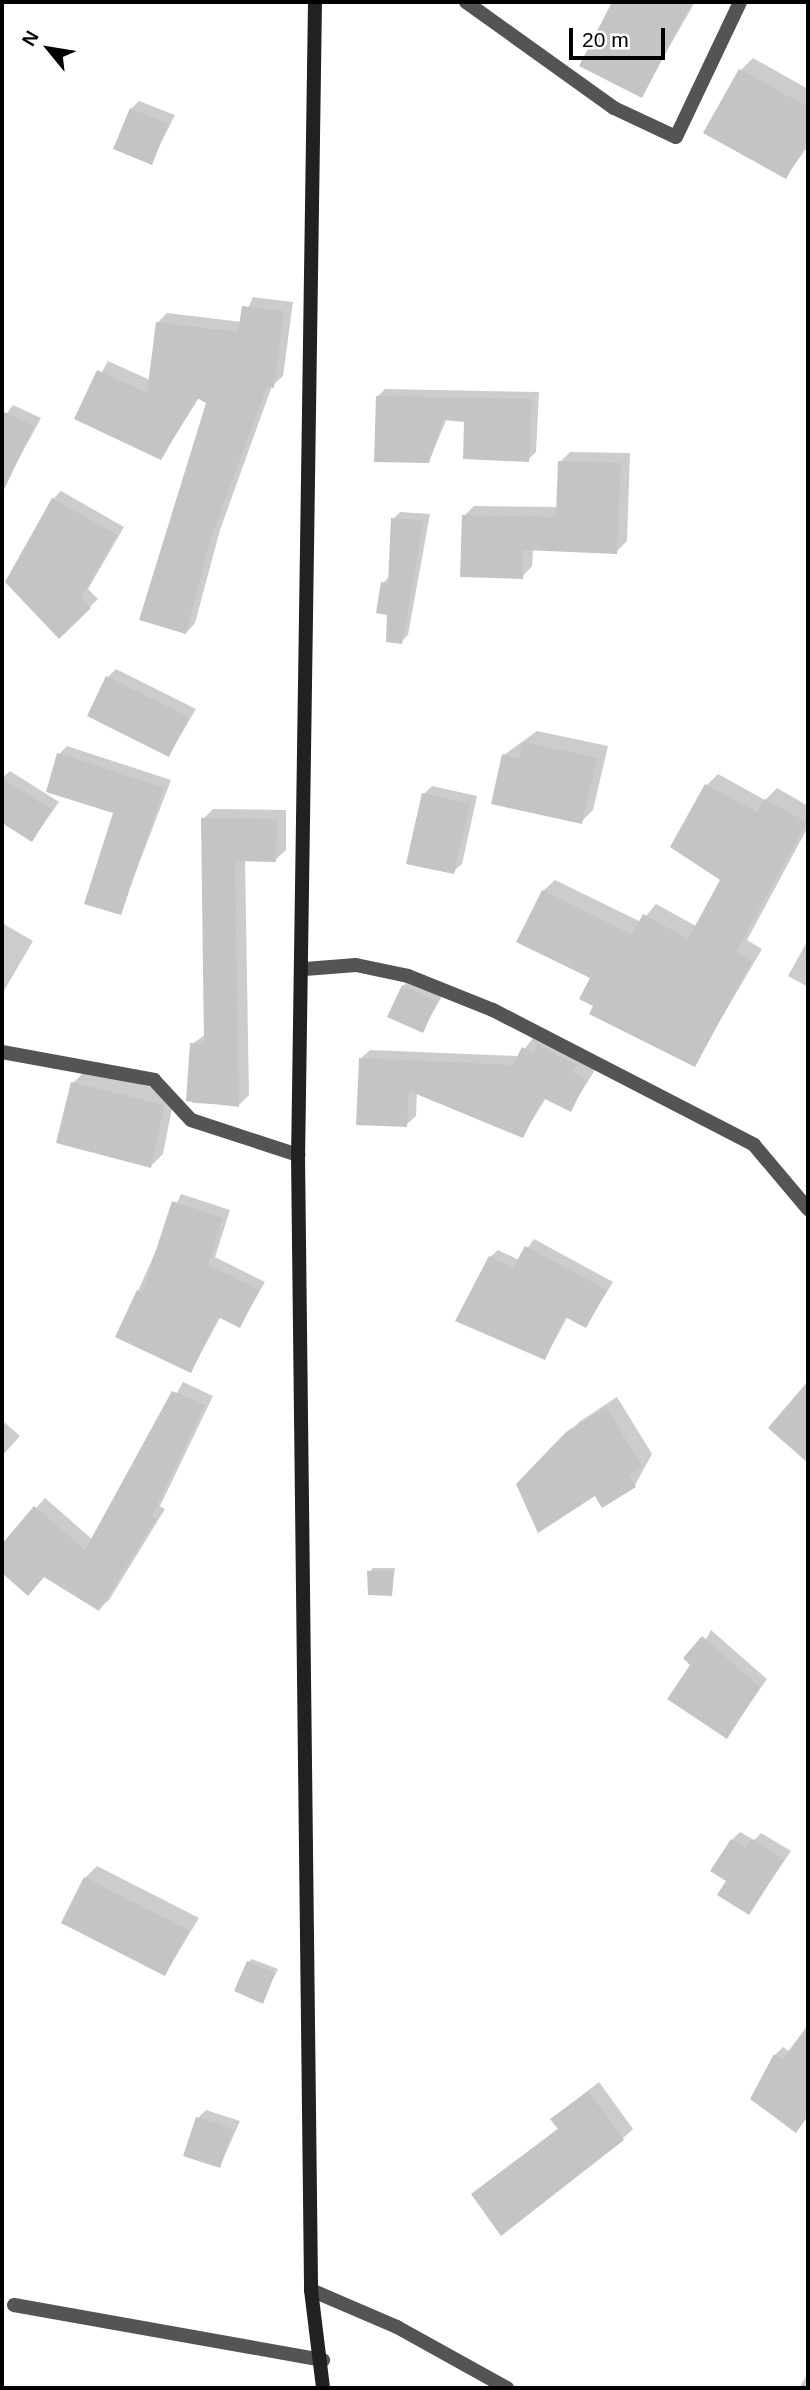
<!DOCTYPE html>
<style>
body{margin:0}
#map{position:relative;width:810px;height:2390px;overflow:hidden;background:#fff;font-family:Arial,sans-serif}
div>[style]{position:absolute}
.shadow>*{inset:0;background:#0003}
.building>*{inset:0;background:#c4c4c4}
.lane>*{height:14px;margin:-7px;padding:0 7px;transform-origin:7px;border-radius:7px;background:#545454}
.street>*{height:14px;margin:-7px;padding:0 7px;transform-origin:7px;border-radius:7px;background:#545454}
.secondary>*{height:14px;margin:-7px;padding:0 7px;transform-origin:7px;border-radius:7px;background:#212121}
span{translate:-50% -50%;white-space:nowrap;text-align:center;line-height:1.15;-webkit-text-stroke:5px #fff;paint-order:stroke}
.frame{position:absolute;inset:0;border:4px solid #000;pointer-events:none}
.north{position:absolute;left:14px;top:14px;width:70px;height:70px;-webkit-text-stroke:5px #fff;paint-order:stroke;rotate:300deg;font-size:19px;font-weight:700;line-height:28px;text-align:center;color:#000}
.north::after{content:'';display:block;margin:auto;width:24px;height:32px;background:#000;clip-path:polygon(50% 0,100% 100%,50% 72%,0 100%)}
.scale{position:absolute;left:569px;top:28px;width:96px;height:32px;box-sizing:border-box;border:4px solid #000;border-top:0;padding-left:9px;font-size:21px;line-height:24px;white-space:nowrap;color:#000;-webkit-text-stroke:5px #fff;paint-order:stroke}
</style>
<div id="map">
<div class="shadow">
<i style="clip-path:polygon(614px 2px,695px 2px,641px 96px,582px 65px)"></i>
<i style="clip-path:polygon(753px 58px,808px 89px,808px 146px,786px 177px,741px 70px)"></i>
<i style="clip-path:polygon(139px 101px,175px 115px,151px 163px,131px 109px)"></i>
<i style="clip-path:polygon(253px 297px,293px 302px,283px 376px,272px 386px,220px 530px,195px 623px,186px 633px,209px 402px,199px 398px,161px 458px,76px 418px,108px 361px,150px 380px,157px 323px,167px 313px,242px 322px)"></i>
<i style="clip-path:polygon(385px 389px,539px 392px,536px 452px,528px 460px,466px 420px,447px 418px,429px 461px,377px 397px)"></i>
<i style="clip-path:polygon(13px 405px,41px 418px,10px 475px,2px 471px,2px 420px)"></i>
<i style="clip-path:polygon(570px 452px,630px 453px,627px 541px,616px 552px,533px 549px,532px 566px,522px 577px,464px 516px,474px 506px,558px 507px,560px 462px)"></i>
<i style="clip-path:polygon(61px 491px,124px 527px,88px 589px,98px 599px,59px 637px,53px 499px)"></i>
<i style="clip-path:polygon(400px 512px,430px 514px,408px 635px,401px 642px,383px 583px,391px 575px,393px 519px)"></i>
<i style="clip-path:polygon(116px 669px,196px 709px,169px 755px,108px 677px)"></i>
<i style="clip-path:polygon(537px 731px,608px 746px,593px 810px,581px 822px,504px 755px)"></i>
<i style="clip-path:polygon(67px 746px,171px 780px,120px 913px,116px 812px,59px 754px)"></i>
<i style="clip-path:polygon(10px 771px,59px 802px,32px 840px,2px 821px,2px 778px)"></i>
<i style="clip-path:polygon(718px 774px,765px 800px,777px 788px,808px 806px,808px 827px,747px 940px,762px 949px,694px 1065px,595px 1006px,592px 978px,543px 891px,555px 880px,641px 922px,656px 904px,696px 926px,722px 880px,707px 785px)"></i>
<i style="clip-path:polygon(432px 786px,477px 796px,462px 864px,453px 872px,424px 794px)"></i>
<i style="clip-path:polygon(213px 809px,286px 810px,286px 850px,275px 860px,245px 859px,249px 1095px,239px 1105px,192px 1103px,192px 1044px,206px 1034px,203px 819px)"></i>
<i style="clip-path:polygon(2px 923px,33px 941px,2px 994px)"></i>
<i style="clip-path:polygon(808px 940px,808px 987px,788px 976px)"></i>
<i style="clip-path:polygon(411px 978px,444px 993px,422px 1031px,403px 986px)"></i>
<i style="clip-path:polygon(548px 1036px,595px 1070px,570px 1110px,546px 1098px,523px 1135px,417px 1092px,416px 1116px,406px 1125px,360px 1059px,370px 1050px,519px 1056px,533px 1038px,541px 1043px)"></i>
<i style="clip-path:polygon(85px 1071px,175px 1093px,163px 1154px,151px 1166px,73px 1083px)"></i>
<i style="clip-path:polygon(181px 1194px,230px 1210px,215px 1257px,265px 1282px,240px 1326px,221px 1316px,191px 1371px,138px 1291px)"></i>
<i style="clip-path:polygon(534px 1239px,613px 1282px,586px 1326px,568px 1316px,545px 1358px,490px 1257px,498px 1250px,519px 1260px)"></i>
<i style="clip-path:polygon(183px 1382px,213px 1396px,160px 1506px,165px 1509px,109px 1600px,99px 1609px,44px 1576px,28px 1593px,2px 1570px,2px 1547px,45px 1498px,93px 1540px)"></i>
<i style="clip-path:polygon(617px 1397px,652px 1454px,635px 1485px,518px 1485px,579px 1422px)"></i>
<i style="clip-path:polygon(2px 1420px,20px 1436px,2px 1456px)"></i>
<i style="clip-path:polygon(373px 1568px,395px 1568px,392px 1594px,369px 1572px)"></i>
<i style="clip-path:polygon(711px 1630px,767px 1679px,727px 1737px,693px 1664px)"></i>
<i style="clip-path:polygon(740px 1832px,754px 1840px,761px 1833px,791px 1851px,749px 1913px,728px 1881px,732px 1840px)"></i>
<i style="clip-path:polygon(97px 1866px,199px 1918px,165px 1974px,85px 1878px)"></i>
<i style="clip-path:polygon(252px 1959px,278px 1969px,262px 2002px,248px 1962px)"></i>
<i style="clip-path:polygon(806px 2034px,808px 2115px,796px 2131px,775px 2055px,783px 2047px,790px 2052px)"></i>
<i style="clip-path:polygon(599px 2082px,633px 2129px,622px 2139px,473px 2194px,559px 2128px,552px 2119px)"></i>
<i style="clip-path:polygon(206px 2110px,240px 2121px,220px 2166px,198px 2118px)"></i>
<i style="clip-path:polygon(808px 2375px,808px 2388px,799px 2388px,805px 2378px)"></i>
</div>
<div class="building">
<i style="clip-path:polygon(612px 2px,692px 2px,642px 98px,579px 66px)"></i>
<i style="clip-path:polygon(739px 69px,808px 107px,808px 140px,786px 179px,703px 133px)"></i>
<i style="clip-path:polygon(130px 108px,168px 124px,152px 165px,113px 149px)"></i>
<i style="clip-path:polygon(242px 306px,284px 311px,274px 388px,267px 387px,210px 541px,186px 634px,139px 620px,206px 403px,197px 398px,161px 460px,74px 419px,97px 370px,147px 393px,156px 322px,238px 332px)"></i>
<i style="clip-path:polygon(376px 396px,532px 399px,529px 462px,463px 459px,464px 422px,443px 420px,429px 463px,374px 462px)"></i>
<i style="clip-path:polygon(2px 411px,34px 426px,2px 494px)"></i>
<i style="clip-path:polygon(558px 461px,621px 463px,617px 554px,523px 550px,523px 579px,460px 577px,462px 515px,556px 517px)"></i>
<i style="clip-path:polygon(52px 498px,117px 535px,81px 598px,91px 608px,59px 639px,5px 582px)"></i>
<i style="clip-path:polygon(391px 518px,424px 520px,402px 644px,386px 642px,387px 615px,376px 613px,381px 582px,388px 583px)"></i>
<i style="clip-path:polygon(106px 676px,189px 717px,169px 757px,87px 716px)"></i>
<i style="clip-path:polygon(523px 742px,597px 758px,582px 824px,491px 804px,502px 754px,519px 758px)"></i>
<i style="clip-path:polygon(57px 753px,164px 788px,121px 915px,84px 904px,113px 813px,46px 792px)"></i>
<i style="clip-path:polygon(2px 778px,52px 810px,32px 842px,2px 823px)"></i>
<i style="clip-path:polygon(705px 784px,757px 812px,764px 799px,807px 822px,736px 952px,752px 961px,695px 1067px,589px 1014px,593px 1006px,579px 999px,590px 978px,516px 942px,542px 890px,632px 935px,643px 914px,688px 939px,720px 880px,670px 847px)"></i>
<i style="clip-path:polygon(422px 793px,470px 804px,454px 874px,406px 864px)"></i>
<i style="clip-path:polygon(201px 818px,277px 819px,276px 862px,235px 861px,239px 1107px,186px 1101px,190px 1043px,204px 1044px)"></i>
<i style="clip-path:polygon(402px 985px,437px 1002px,423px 1033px,387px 1017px)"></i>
<i style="clip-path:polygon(537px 1045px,576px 1064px,572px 1072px,587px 1079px,571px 1112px,543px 1098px,523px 1138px,409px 1091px,407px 1127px,356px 1125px,359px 1058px,513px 1065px,522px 1047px,533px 1053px)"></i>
<i style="clip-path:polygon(71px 1082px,164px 1105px,151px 1168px,56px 1143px)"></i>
<i style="clip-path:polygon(172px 1201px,223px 1218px,208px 1265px,259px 1290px,240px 1328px,218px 1317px,191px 1373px,115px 1337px,137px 1290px,142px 1293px)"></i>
<i style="clip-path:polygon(525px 1246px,607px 1290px,586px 1328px,565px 1317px,545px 1360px,455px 1321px,489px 1256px,513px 1268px)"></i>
<i style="clip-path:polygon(808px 1381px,808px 1463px,768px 1428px)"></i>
<i style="clip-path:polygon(172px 1391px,205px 1405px,152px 1516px,156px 1519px,99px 1611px,44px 1577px,28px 1596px,2px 1573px,2px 1544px,34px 1506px,85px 1550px)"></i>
<i style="clip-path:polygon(606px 1407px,642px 1466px,629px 1475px,636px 1487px,602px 1508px,595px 1496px,538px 1533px,516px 1484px,566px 1432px)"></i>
<i style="clip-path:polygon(367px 1571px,393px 1571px,392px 1596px,368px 1595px)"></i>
<i style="clip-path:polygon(702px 1636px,760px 1687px,727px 1739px,667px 1699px,690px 1665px,683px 1658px)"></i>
<i style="clip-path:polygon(731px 1839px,746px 1848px,752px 1839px,784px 1860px,749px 1915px,717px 1895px,726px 1881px,710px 1871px)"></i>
<i style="clip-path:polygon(84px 1877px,189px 1930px,165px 1976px,61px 1923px)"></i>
<i style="clip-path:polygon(247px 1961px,275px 1973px,263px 2004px,234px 1991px)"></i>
<i style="clip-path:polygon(808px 2025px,808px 2116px,796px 2133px,750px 2099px,774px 2054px,782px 2060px)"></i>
<i style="clip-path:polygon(588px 2091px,624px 2140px,501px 2236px,471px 2194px,558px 2129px,550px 2119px)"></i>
<i style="clip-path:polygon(196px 2117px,233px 2129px,220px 2168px,183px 2156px)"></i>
</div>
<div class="lane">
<i style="left:466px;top:2px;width:182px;rotate:35.6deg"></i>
<i style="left:614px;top:108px;width:68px;rotate:25.1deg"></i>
<i style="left:676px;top:137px;width:149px;rotate:-64.6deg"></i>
<i style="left:14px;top:2305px;width:314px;rotate:10.1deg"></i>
</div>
<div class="street">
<i style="left:305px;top:969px;width:51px;rotate:-4.5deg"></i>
<i style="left:356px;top:965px;width:53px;rotate:11.9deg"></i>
<i style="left:408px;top:976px;width:92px;rotate:21.8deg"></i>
<i style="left:493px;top:1010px;width:294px;rotate:27.3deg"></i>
<i style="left:754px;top:1145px;width:84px;rotate:49.8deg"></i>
<i style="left:2px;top:1052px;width:155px;rotate:10.4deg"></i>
<i style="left:154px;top:1080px;width:54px;rotate:47.2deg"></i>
<i style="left:191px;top:1120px;width:113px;rotate:18.1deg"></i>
<i style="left:311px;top:2290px;width:94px;rotate:23.3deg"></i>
<i style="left:397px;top:2327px;width:126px;rotate:29deg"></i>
</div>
<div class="secondary">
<i style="left:315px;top:2px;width:1153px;rotate:90.84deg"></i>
<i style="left:298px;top:1155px;width:1135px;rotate:89.34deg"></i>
<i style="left:311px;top:2290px;width:99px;rotate:83deg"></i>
</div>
<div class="frame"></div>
<div class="north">N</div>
<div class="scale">20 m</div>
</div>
